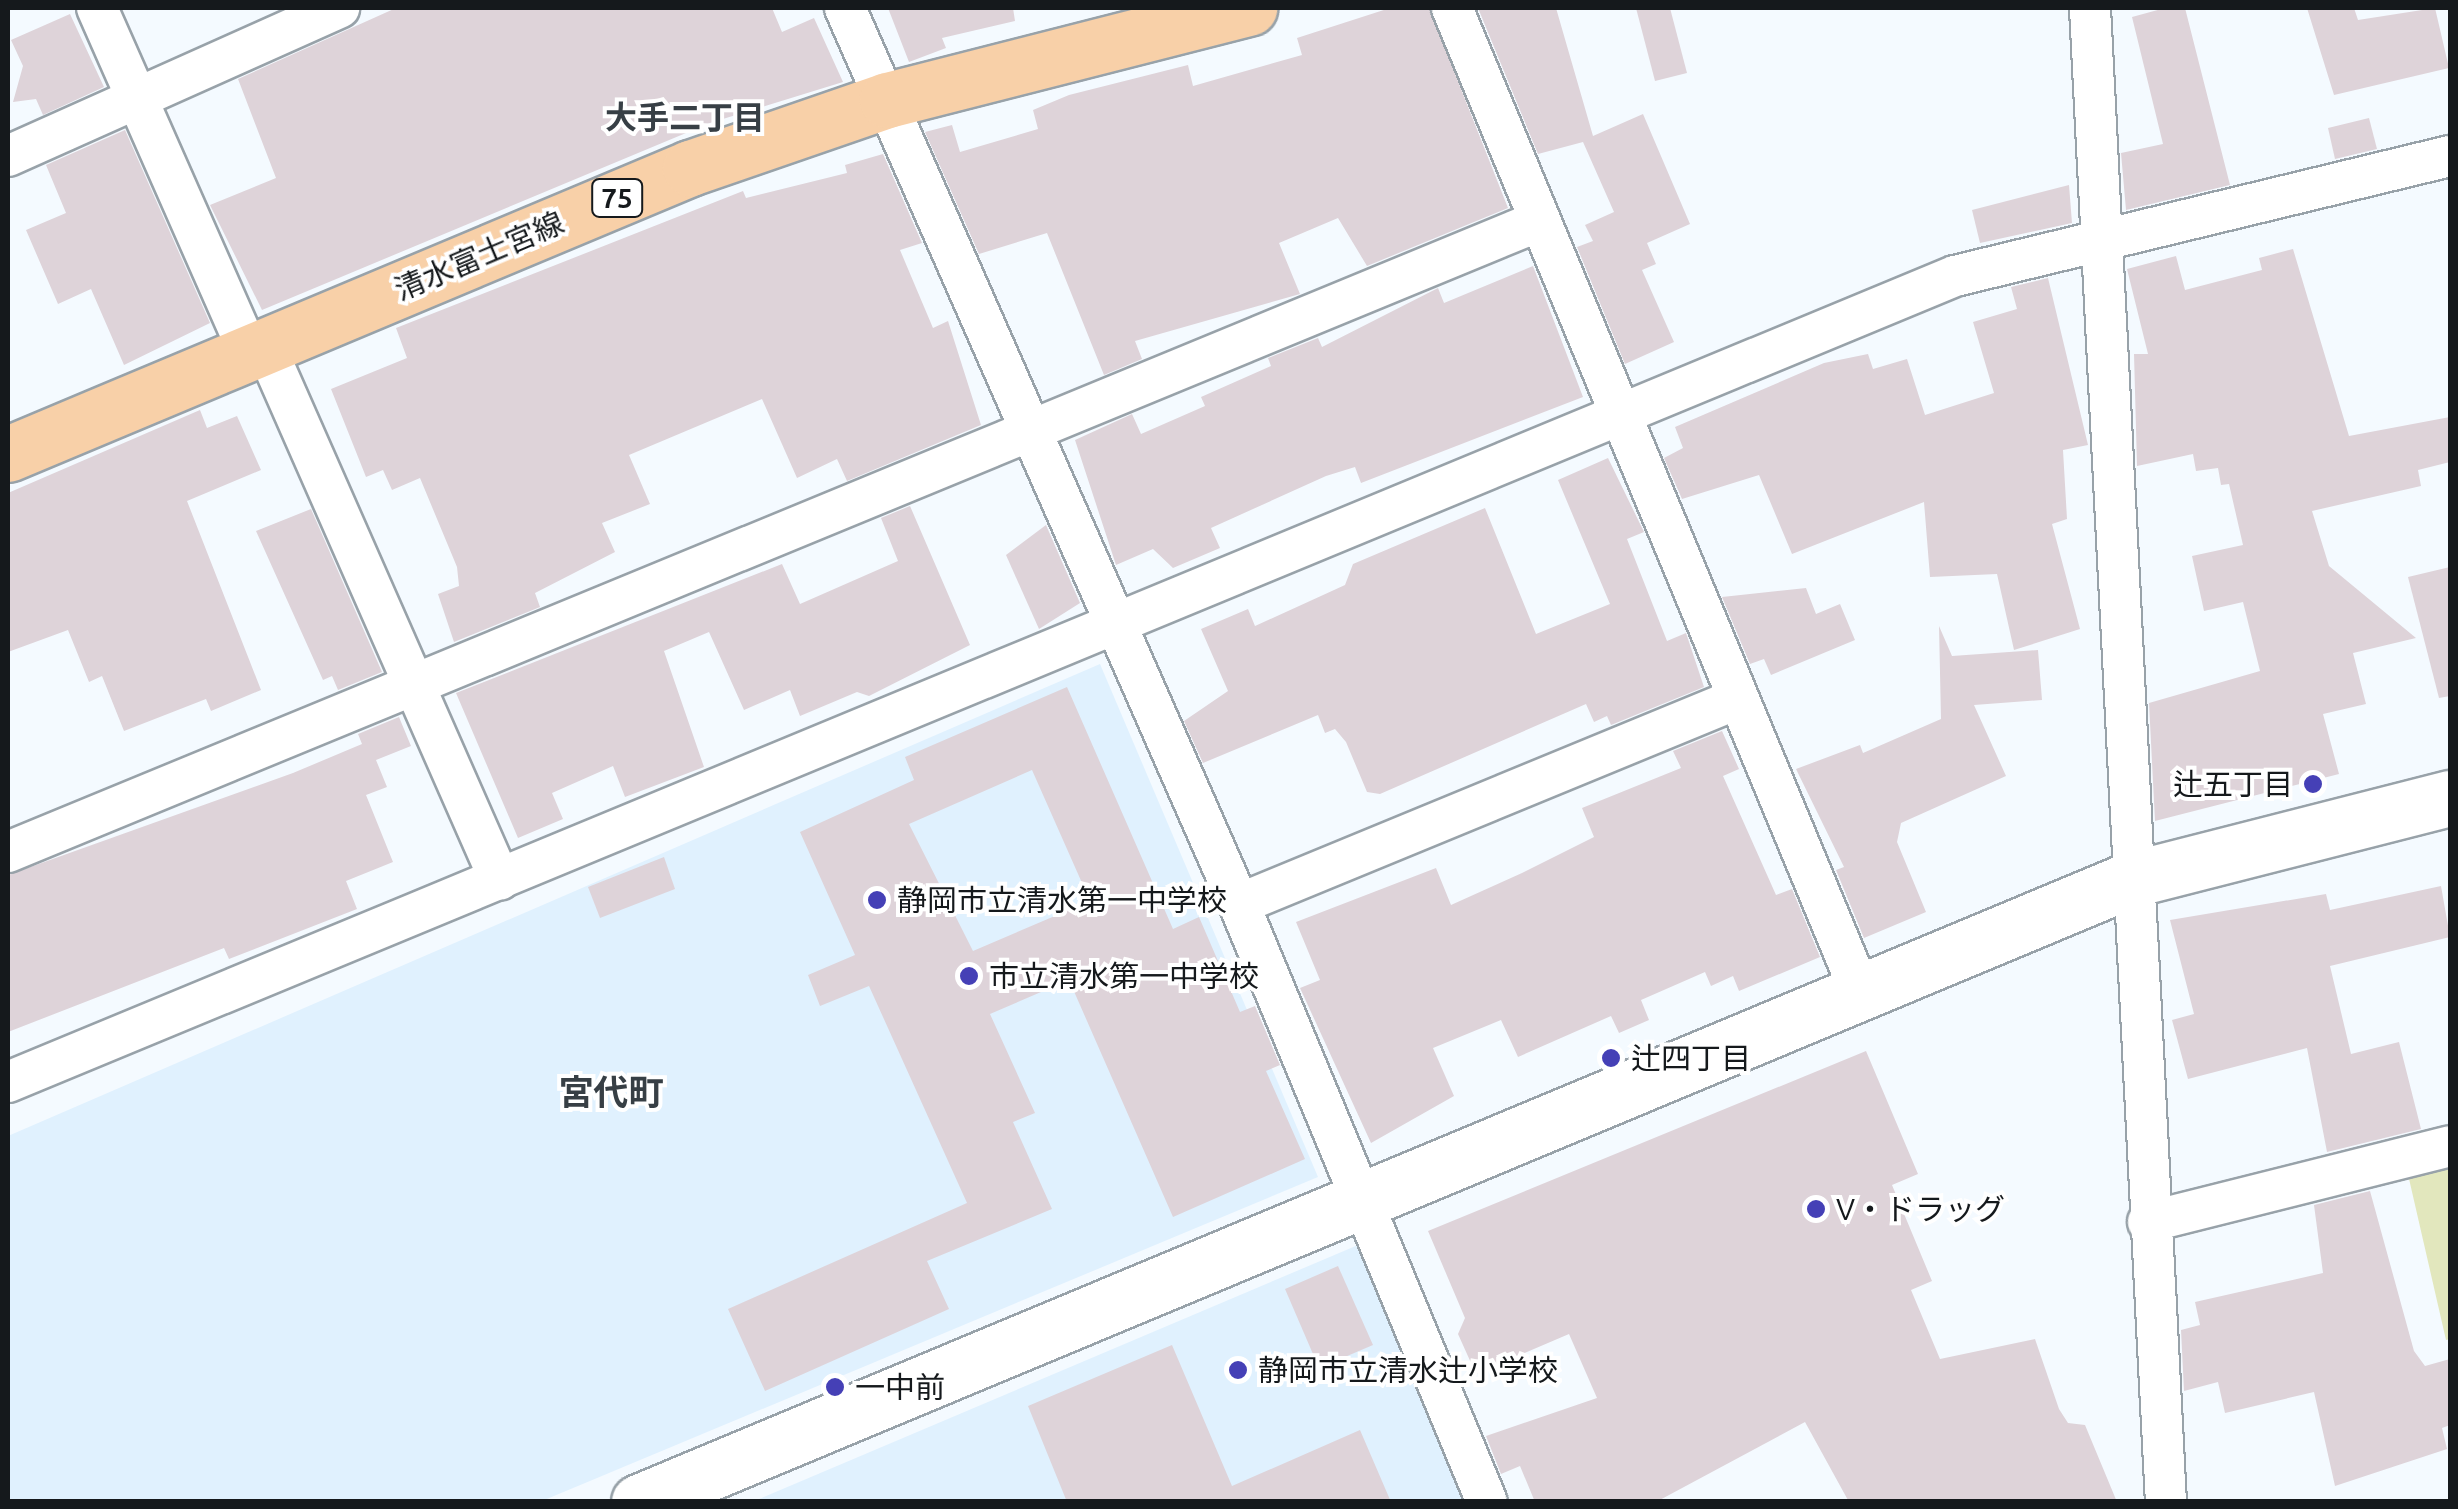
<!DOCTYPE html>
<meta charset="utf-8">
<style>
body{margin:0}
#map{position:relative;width:2458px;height:1509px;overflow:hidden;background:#f4faff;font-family:Ubuntu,"Noto Sans JP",sans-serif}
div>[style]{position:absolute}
.built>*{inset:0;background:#e0f1fe}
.green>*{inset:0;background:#e2e7bd}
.building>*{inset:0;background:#ded3d9}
.roads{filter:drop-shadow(2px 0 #98a2a9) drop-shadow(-2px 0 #98a2a9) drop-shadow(0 2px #98a2a9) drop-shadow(0 -2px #98a2a9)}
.street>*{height:40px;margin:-20px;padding:0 20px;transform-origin:20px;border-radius:20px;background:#fff}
.secondary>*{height:55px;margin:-27.5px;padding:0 27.5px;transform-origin:27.5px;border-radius:27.5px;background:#fff}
.primary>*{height:55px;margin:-27.5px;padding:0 27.5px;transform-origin:27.5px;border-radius:27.5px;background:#f8d0a8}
.dots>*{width:28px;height:28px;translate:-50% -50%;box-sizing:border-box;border:5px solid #fff;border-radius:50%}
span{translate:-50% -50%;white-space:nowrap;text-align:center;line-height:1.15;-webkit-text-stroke:8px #fff;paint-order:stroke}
.shield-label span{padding:2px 8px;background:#fff;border:2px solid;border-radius:8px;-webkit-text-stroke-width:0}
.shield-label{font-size:28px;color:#15191c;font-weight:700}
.street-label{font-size:30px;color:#15191c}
.poi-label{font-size:30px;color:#15191c}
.right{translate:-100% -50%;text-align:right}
.left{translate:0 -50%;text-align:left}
.neighbourhood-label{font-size:32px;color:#373f45;font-weight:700}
.quarter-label{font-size:35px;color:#373f45;font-weight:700}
.frame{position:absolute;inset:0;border:10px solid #15191c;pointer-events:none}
</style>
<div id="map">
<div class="built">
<i style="clip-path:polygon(1100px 664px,1318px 1177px,542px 1501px,8px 1502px,8px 1136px)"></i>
<i style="clip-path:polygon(1358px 1245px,1467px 1502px,752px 1502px)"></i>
</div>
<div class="green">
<i style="clip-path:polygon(2450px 1159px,2450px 1339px,2446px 1340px,2407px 1170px)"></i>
</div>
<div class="building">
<i style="clip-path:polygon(396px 8px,772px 8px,782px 32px,814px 18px,843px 82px,710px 123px,262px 310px,210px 205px,276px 178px,238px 79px)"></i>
<i style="clip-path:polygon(888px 8px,1013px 8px,1015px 21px,942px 38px,946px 48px,909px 62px)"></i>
<i style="clip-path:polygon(1390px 8px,1429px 8px,1508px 208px,1367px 266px,1338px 218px,1279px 243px,1300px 294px,1135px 341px,1142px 359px,1104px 375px,1047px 233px,979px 254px,925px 132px,952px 125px,960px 152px,1038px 129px,1033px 110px,1069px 95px,1188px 65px,1193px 86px,1302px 55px,1297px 38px)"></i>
<i style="clip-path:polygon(1478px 8px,1556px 8px,1593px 136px,1643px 114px,1690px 224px,1647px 243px,1656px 264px,1642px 270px,1674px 342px,1625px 364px,1577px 247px,1593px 241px,1585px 225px,1614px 212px,1583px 142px,1538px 154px)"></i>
<i style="clip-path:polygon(1636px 8px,1670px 8px,1687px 73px,1655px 81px)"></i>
<i style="clip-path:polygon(2165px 8px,2185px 8px,2230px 185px,2126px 210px,2121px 153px,2163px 144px,2132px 17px)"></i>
<i style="clip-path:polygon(2307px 8px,2354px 8px,2358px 20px,2435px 8px,2449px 68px,2334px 95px)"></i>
<i style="clip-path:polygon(70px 14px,104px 87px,43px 115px,36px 99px,13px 102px,23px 66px,11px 40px)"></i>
<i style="clip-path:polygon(2369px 118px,2377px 149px,2335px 159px,2328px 128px)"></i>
<i style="clip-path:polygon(125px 130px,210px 323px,124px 365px,91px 289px,58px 304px,26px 230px,66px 213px,46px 165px)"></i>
<i style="clip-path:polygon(883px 154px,922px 243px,900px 250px,933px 328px,948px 321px,981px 425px,847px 481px,837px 459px,797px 478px,762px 399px,629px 455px,650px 504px,602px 523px,615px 552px,535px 593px,540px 607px,454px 642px,438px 594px,459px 586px,457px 567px,420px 478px,392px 490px,383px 470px,366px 477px,331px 389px,407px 358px,396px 328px,743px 191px,746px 198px,847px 173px,845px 165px)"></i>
<i style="clip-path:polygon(2069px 185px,2072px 223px,1980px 243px,1972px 210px)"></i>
<i style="clip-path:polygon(2293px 249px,2349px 436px,2450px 417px,2450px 462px,2418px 470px,2421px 486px,2312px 511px,2329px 566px,2416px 638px,2353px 653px,2366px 704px,2323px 714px,2339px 774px,2155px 821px,2149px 703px,2260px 671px,2243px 602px,2204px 611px,2192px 556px,2243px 545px,2229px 484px,2221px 485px,2218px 468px,2196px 471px,2193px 454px,2137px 466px,2134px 354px,2148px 354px,2127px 269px,2176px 256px,2185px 290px,2262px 270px,2259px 258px)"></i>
<i style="clip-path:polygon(1533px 266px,1583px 397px,1361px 483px,1355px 467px,1326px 476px,1211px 528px,1220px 548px,1173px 568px,1153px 549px,1116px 565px,1075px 440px,1132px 414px,1141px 434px,1205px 406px,1201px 397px,1271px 366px,1268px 358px,1318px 338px,1322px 347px,1438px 288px,1444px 303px)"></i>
<i style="clip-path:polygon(2048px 278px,2088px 445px,2063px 450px,2067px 519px,2052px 524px,2080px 629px,2014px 650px,1997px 574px,1930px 577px,1924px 502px,1792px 554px,1759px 475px,1682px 499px,1664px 458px,1683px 448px,1675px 427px,1824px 363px,1868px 354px,1873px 369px,1907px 359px,1925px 415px,1994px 393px,1973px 322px,2017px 309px,2011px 287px)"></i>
<i style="clip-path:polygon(200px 410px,207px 428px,237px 416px,261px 470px,187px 501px,261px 690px,211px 711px,206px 699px,124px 731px,102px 676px,89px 682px,68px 630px,8px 652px,8px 493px)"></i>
<i style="clip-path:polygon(1608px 458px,1644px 532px,1627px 539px,1667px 641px,1686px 633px,1704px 687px,1611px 725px,1607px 716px,1594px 722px,1586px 704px,1380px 794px,1367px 792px,1346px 742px,1335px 729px,1325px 733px,1318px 715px,1203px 763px,1184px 721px,1228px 691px,1201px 629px,1248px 609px,1255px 626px,1345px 585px,1353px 564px,1485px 508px,1536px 634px,1610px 604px,1558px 480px)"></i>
<i style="clip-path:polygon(910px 506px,970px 645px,869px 696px,857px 692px,800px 716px,790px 690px,744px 710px,709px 632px,664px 651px,704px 767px,625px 797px,613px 766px,552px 793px,563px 819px,518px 838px,456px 693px,782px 564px,800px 604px,898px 561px,881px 518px)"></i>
<i style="clip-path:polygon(311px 509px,382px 672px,338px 690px,332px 676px,323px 680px,256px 531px)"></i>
<i style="clip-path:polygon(1046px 525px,1080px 603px,1039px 629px,1006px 555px)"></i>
<i style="clip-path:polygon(2450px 567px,2450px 696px,2439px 698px,2408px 577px)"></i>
<i style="clip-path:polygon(1806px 588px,1816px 614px,1840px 604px,1855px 640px,1771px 675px,1764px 659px,1750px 664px,1722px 597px)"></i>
<i style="clip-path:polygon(1939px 626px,1952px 656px,2038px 650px,2042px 700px,1974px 705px,2006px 776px,1901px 823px,1897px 842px,1926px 912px,1864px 938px,1836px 870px,1844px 867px,1796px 769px,1860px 745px,1863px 753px,1941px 719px)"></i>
<i style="clip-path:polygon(evenodd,1067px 687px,1173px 929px,1199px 917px,1240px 1012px,1255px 1006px,1280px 1065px,1266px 1071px,1305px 1159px,1173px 1217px,1069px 980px,990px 1014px,1035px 1113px,1013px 1122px,1052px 1209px,927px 1261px,949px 1309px,765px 1391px,728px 1309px,967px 1203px,869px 986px,820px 1006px,808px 975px,855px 955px,800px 832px,914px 780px,905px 757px,1067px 687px,1032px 770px,1090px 901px,973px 951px,909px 824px,1032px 770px)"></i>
<i style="clip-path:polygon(399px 717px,411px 746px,376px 760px,387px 787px,366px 795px,393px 862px,346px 881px,357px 909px,229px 959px,224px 948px,8px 1032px,8px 875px,293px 773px,362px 744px,358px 734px)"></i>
<i style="clip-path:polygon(1722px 731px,1739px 769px,1723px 776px,1776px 895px,1792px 889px,1820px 957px,1739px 991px,1733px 976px,1711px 986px,1705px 972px,1641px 1000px,1649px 1020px,1619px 1033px,1611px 1016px,1518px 1057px,1501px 1020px,1433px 1048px,1454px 1096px,1371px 1143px,1300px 988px,1320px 980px,1296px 922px,1436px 868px,1451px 905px,1522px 873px,1594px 837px,1582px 808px,1681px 768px,1673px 751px)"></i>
<i style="clip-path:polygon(664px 857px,675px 889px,600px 918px,588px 887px)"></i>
<i style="clip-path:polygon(2441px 886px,2450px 937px,2330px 966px,2351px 1054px,2399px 1042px,2421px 1129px,2327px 1152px,2307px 1048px,2188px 1079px,2172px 1020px,2194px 1014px,2170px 920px,2326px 894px,2330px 910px)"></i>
<i style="clip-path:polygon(1866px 1051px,1918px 1174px,1892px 1185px,1932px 1281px,1911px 1290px,1940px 1359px,2035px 1339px,2059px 1409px,2068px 1423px,2085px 1425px,2117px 1502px,1849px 1502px,1805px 1422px,1656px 1502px,1535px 1502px,1520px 1466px,1501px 1474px,1486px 1436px,1597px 1398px,1569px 1334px,1476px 1374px,1458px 1334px,1465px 1318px,1428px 1231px)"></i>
<i style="clip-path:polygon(2370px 1191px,2414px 1351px,2425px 1366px,2450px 1359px,2450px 1425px,2442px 1428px,2447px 1449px,2335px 1486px,2314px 1392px,2225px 1413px,2218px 1382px,2184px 1391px,2181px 1330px,2200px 1325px,2195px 1302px,2323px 1273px,2314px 1205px)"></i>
<i style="clip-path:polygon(1338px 1266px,1373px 1345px,1319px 1368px,1285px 1289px)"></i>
<i style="clip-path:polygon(1172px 1345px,1232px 1486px,1360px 1430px,1391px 1502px,1067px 1502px,1028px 1406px)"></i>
</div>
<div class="roads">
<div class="street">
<i style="left:97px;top:8px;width:377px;rotate:66.2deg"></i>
<i style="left:845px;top:8px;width:979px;rotate:66.26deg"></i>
<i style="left:1239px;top:904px;width:647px;rotate:67.48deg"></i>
<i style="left:1452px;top:8px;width:1064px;rotate:67.46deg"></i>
<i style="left:2090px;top:8px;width:1496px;rotate:87.09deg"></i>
<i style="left:8px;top:156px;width:363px;rotate:-24.1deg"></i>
<i style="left:265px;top:346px;width:583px;rotate:66.25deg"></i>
<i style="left:8px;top:852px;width:1656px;rotate:-22.4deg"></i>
<i style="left:1239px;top:904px;width:539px;rotate:-22.37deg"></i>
<i style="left:8px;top:1082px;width:2107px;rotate:-22.49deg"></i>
<i style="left:1955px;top:276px;width:509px;rotate:-13.63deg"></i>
<i style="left:2148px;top:1222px;width:311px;rotate:-14.1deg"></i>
</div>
<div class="secondary">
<i style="left:639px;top:1502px;width:1618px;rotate:-22.65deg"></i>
<i style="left:2132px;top:879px;width:328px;rotate:-14.3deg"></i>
</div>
<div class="primary">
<i style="left:8px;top:454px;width:740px;rotate:-22.75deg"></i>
<i style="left:690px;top:168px;width:208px;rotate:-19deg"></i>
<i style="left:887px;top:100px;width:374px;rotate:-14.3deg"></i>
</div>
</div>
<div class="dots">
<i style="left:2313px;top:784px;background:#4540b6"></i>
<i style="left:877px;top:900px;background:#4540b6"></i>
<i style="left:969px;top:976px;background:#4540b6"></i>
<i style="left:1611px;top:1058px;background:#4540b6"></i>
<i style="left:1816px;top:1209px;background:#4540b6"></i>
<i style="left:1238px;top:1370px;background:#4540b6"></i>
<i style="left:835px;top:1387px;background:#4540b6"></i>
</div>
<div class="shield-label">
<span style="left:617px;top:198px">75</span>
</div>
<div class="street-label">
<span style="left:479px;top:256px;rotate:-23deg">清水富士宮線</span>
</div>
<div class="poi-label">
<span class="right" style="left:2293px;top:784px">辻五丁目</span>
<span class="left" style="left:897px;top:900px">静岡市立清水第一中学校</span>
<span class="left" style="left:989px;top:976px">市立清水第一中学校</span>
<span class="left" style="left:1631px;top:1058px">辻四丁目</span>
<span class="left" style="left:1836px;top:1209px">V・ドラッグ</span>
<span class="left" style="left:1258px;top:1370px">静岡市立清水辻小学校</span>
<span class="left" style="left:855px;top:1387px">一中前</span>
</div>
<div class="neighbourhood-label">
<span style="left:685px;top:117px">大手二丁目</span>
</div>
<div class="quarter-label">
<span style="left:611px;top:1092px">宮代町</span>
</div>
<div class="frame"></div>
</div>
